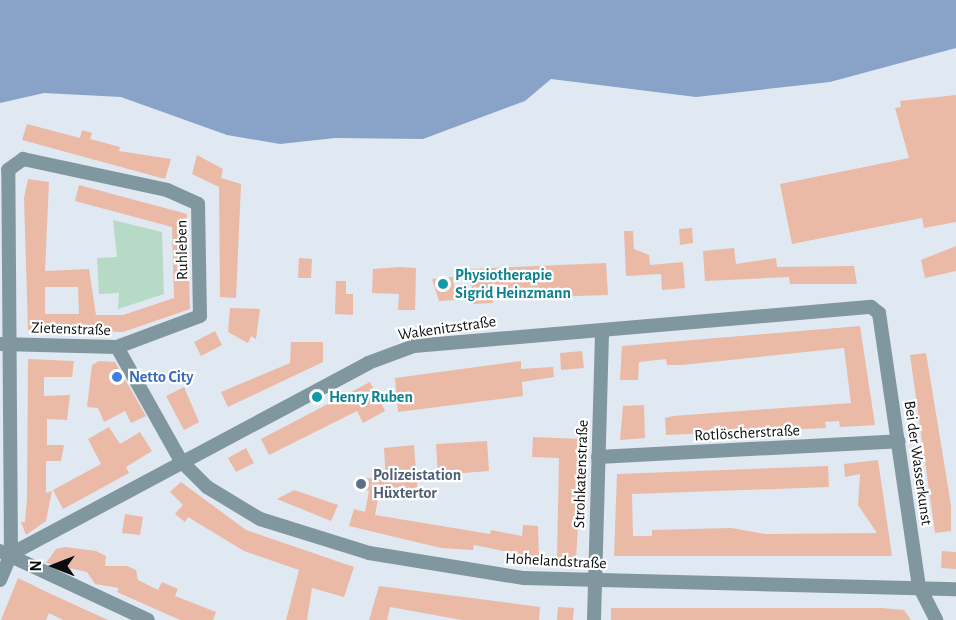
<!DOCTYPE html>
<meta charset="utf-8">
<style>
body{margin:0}
#map{position:relative;width:956px;height:620px;overflow:hidden;background:#e0e8f2;font-family:"Alegreya Sans",sans-serif}
div>[style]{position:absolute}
.green>*{inset:0;background:#b6dac6}
.water>*{inset:0;background:#89a2c8}
.building>*{inset:0;background:#eabaa6}
.minor>*{height:14px;margin:-7px;padding:0 7px;transform-origin:7px;border-radius:7px;background:#81979f}
.dots>*{width:16px;height:16px;translate:-50% -50%;box-sizing:border-box;border:3px solid #fff;border-radius:50%}
span{translate:-50% -50%;white-space:nowrap;text-align:center;line-height:1.15;-webkit-text-stroke:4.5px #fff;paint-order:stroke}
.street-label{font-size:16px;color:#0a0d10}
.culture-label{font-size:16px;color:#0d838f;font-weight:700}
.left{translate:0 -50%;text-align:left}
.shop-label{font-size:16px;color:#366cbe;font-weight:700}
.service-label{font-size:16px;color:#4e5e75;font-weight:700}
.north{position:absolute;left:24px;top:536px;width:60px;height:60px;-webkit-text-stroke:4px #fff;paint-order:stroke;rotate:270deg;font-size:16px;font-weight:700;line-height:24px;text-align:center;color:#0a0d10}
.north::after{content:'';display:block;margin:auto;width:21px;height:27px;background:#0a0d10;clip-path:polygon(50% 0,100% 100%,50% 72%,0 100%)}
</style>
<div id="map">
<div class="green">
<i style="clip-path:polygon(113px 220px,162px 232px,164px 294px,118px 309px,119px 293px,99px 294px,97px 258px,117px 257px)"></i>
</div>
<div class="water">
<i style="clip-path:polygon(0 0,956px 0,956px 48px,830px 82px,696px 97px,551px 79px,525px 101px,423px 139px,335px 138px,280px 144px,227px 135px,121px 97px,44px 93px,0 103px)"></i>
</div>
<div class="building">
<i style="clip-path:polygon(956px 95px,956px 222px,924px 228px,922px 218px,792px 244px,780px 184px,909px 158px,895px 108px,901px 107px,900px 101px)"></i>
<i style="clip-path:polygon(27px 124px,80px 138px,82px 130px,92px 133px,90px 139px,120px 147px,119px 151px,171px 159px,165px 179px,22px 140px)"></i>
<i style="clip-path:polygon(197px 155px,223px 169px,221px 178px,241px 184px,236px 298px,220px 297px,219px 187px,192px 174px)"></i>
<i style="clip-path:polygon(evenodd,28px 179px,49px 182px,45px 271px,89px 269px,96px 315px,123px 315px,174px 298px,172px 227px,75px 201px,79px 185px,187px 214px,190px 309px,123px 332px,28px 330px,24px 198px,28px 179px,45px 287px,78px 287px,79px 314px,45px 314px,45px 287px)"></i>
<i style="clip-path:polygon(692px 228px,693px 243px,680px 245px,679px 229px)"></i>
<i style="clip-path:polygon(624px 231px,633px 231px,634px 249px,649px 255px,650px 265px,683px 262px,685px 288px,662px 290px,661px 274px,626px 276px)"></i>
<i style="clip-path:polygon(956px 246px,956px 271px,925px 278px,921px 260px)"></i>
<i style="clip-path:polygon(734px 248px,736px 264px,776px 258px,777px 267px,854px 266px,857px 284px,790px 284px,789px 277px,705px 281px,703px 251px)"></i>
<i style="clip-path:polygon(299px 258px,312px 259px,311px 278px,298px 278px)"></i>
<i style="clip-path:polygon(606px 263px,608px 295px,546px 297px,546px 289px,492px 292px,493px 303px,473px 304px,470px 269px)"></i>
<i style="clip-path:polygon(400px 267px,416px 268px,415px 310px,398px 310px,399px 294px,372px 293px,373px 269px)"></i>
<i style="clip-path:polygon(453px 277px,456px 300px,439px 301px,432px 279px)"></i>
<i style="clip-path:polygon(336px 281px,346px 281px,346px 294px,353px 294px,353px 315px,335px 314px)"></i>
<i style="clip-path:polygon(230px 308px,260px 309px,256px 339px,251px 336px,248px 343px,228px 332px)"></i>
<i style="clip-path:polygon(860px 326px,875px 425px,840px 427px,839px 421px,825px 422px,826px 428px,666px 435px,665px 418px,673px 416px,851px 403px,844px 348px,682px 365px,667px 365px,666px 359px,639px 362px,638px 380px,620px 380px,622px 346px)"></i>
<i style="clip-path:polygon(215px 331px,222px 345px,201px 356px,194px 342px)"></i>
<i style="clip-path:polygon(291px 342px,323px 342px,323px 362px,228px 407px,221px 392px,290px 363px)"></i>
<i style="clip-path:polygon(582px 351px,584px 368px,561px 370px,560px 353px)"></i>
<i style="clip-path:polygon(926px 353px,951px 505px,951px 531px,935px 533px,910px 355px)"></i>
<i style="clip-path:polygon(28px 359px,74px 361px,72px 377px,44px 377px,44px 396px,70px 395px,67px 420px,47px 419px,47px 445px,64px 445px,61px 461px,46px 461px,46px 493px,52px 491px,46px 521px,26px 535px,21px 522px,25px 522px,27px 499px)"></i>
<i style="clip-path:polygon(99px 361px,115px 362px,146px 416px,131px 423px,125px 411px,104px 422px,98px 408px,87px 407px,92px 365px)"></i>
<i style="clip-path:polygon(521px 361px,521px 369px,553px 367px,554px 377px,522px 382px,523px 396px,398px 412px,395px 378px)"></i>
<i style="clip-path:polygon(370px 382px,385px 411px,363px 423px,357px 411px,269px 455px,261px 439px)"></i>
<i style="clip-path:polygon(184px 387px,199px 422px,184px 430px,166px 396px)"></i>
<i style="clip-path:polygon(644px 405px,645px 438px,620px 440px,623px 406px)"></i>
<i style="clip-path:polygon(109px 427px,120px 444px,140px 432px,152px 451px,126px 467px,129px 473px,63px 509px,53px 490px,101px 464px,88px 439px)"></i>
<i style="clip-path:polygon(533px 437px,583px 439px,576px 560px,557px 559px,559px 458px,532px 457px)"></i>
<i style="clip-path:polygon(487px 441px,489px 471px,438px 475px,436px 444px)"></i>
<i style="clip-path:polygon(414px 445px,418px 496px,378px 499px,375px 515px,490px 534px,491px 530px,522px 536px,523px 525px,538px 526px,539px 558px,474px 545px,473px 550px,441px 548px,349px 526px,354px 509px,365px 512px,369px 491px,359px 489px,362px 477px,386px 481px,384px 448px)"></i>
<i style="clip-path:polygon(246px 448px,254px 463px,236px 472px,228px 458px)"></i>
<i style="clip-path:polygon(878px 460px,892px 556px,614px 556px,617px 474px,828px 466px,829px 487px,632px 494px,633px 536px,652px 536px,652px 530px,731px 528px,765px 534px,877px 533px,858px 505px,860px 474px,845px 477px,844px 464px)"></i>
<i style="clip-path:polygon(181px 482px,246px 530px,354px 567px,344px 597px,312px 588px,307px 620px,286px 620px,299px 570px,244px 551px,188px 517px,185px 522px,175px 514px,183px 505px,170px 492px)"></i>
<i style="clip-path:polygon(294px 490px,338px 505px,331px 521px,277px 499px)"></i>
<i style="clip-path:polygon(125px 514px,143px 517px,140px 535px,122px 533px)"></i>
<i style="clip-path:polygon(65px 547px,96px 551px,106px 556px,105px 566px,127px 566px,136px 570px,138px 580px,158px 590px,162px 582px,178px 589px,175px 596px,216px 612px,213px 620px,180px 620px,117px 592px,119px 588px,95px 584px,87px 572px,46px 563px,56px 549px)"></i>
<i style="clip-path:polygon(942px 551px,956px 552px,956px 569px,941px 568px)"></i>
<i style="clip-path:polygon(18px 578px,51px 594px,108px 620px,63px 620px,49px 613px,46px 620px,1px 620px)"></i>
<i style="clip-path:polygon(379px 586px,540px 607px,539px 620px,462px 620px,390px 607px,387px 620px,369px 620px)"></i>
<i style="clip-path:polygon(558px 607px,574px 608px,573px 620px,557px 620px)"></i>
<i style="clip-path:polygon(611px 608px,881px 608px,904px 610px,911px 620px,611px 620px)"></i>
</div>
<div class="minor">
<i style="left:0;top:344px;width:117px;rotate:1.5deg"></i>
<i style="left:117px;top:347px;width:131px;rotate:60.7deg"></i>
<i style="left:181px;top:461px;width:37px;rotate:45deg"></i>
<i style="left:207px;top:487px;width:62px;rotate:31.1deg"></i>
<i style="left:260px;top:519px;width:114px;rotate:17.3deg"></i>
<i style="left:369px;top:553px;width:157px;rotate:9.2deg"></i>
<i style="left:524px;top:578px;width:432px;rotate:1.5deg"></i>
<i style="left:598px;top:457px;width:301px;rotate:-3deg"></i>
<i style="left:0;top:551px;width:163px;rotate:25deg"></i>
<i style="left:11px;top:554px;width:405px;rotate:-28.1deg"></i>
<i style="left:368px;top:363px;width:49px;rotate:-20.3deg"></i>
<i style="left:414px;top:346px;width:459px;rotate:-4.9deg"></i>
<i style="left:871px;top:307px;width:10px;rotate:37deg"></i>
<i style="left:879px;top:313px;width:276px;rotate:81.7deg"></i>
<i style="left:919px;top:586px;width:38px;rotate:63deg"></i>
<i style="left:0;top:580px;width:28px;rotate:-67deg"></i>
<i style="left:11px;top:554px;width:384px;rotate:-90.4deg"></i>
<i style="left:8px;top:170px;width:19px;rotate:-36deg"></i>
<i style="left:23px;top:159px;width:147px;rotate:12.1deg"></i>
<i style="left:167px;top:190px;width:34px;rotate:24deg"></i>
<i style="left:198px;top:204px;width:112px;rotate:89deg"></i>
<i style="left:200px;top:316px;width:89px;rotate:159.5deg"></i>
<i style="left:594px;top:620px;width:290px;rotate:-88.4deg"></i>
</div>
<div class="dots">
<i style="left:443px;top:284px;background:#0f9aa8"></i>
<i style="left:117px;top:377px;background:#3f7fe0"></i>
<i style="left:317px;top:397px;background:#0f9aa8"></i>
<i style="left:361px;top:484px;background:#5c6f8a"></i>
</div>
<div class="street-label">
<span style="left:182px;top:250px;rotate:-91deg">Ruhleben</span>
<span style="left:447px;top:328px;rotate:-8deg">Wakenitzstraße</span>
<span style="left:71px;top:329px;rotate:2deg">Zietenstraße</span>
<span style="left:747px;top:433px;rotate:-3deg">Rotlöscherstraße</span>
<span style="left:918px;top:463px;rotate:82deg">Bei der Wasserkunst</span>
<span style="left:581px;top:474px;rotate:-88deg">Strohkatenstraße</span>
<span style="left:556px;top:561px;rotate:3deg">Hohelandstraße</span>
</div>
<div class="culture-label">
<span class="left" style="left:455px;top:284px">Physiotherapie<br>Sigrid Heinzmann</span>
<span class="left" style="left:329px;top:397px">Henry Ruben</span>
</div>
<div class="shop-label">
<span class="left" style="left:129px;top:377px">Netto City</span>
</div>
<div class="service-label">
<span class="left" style="left:373px;top:484px">Polizeistation<br>Hüxtertor</span>
</div>
<div class="north">N</div>
</div>
